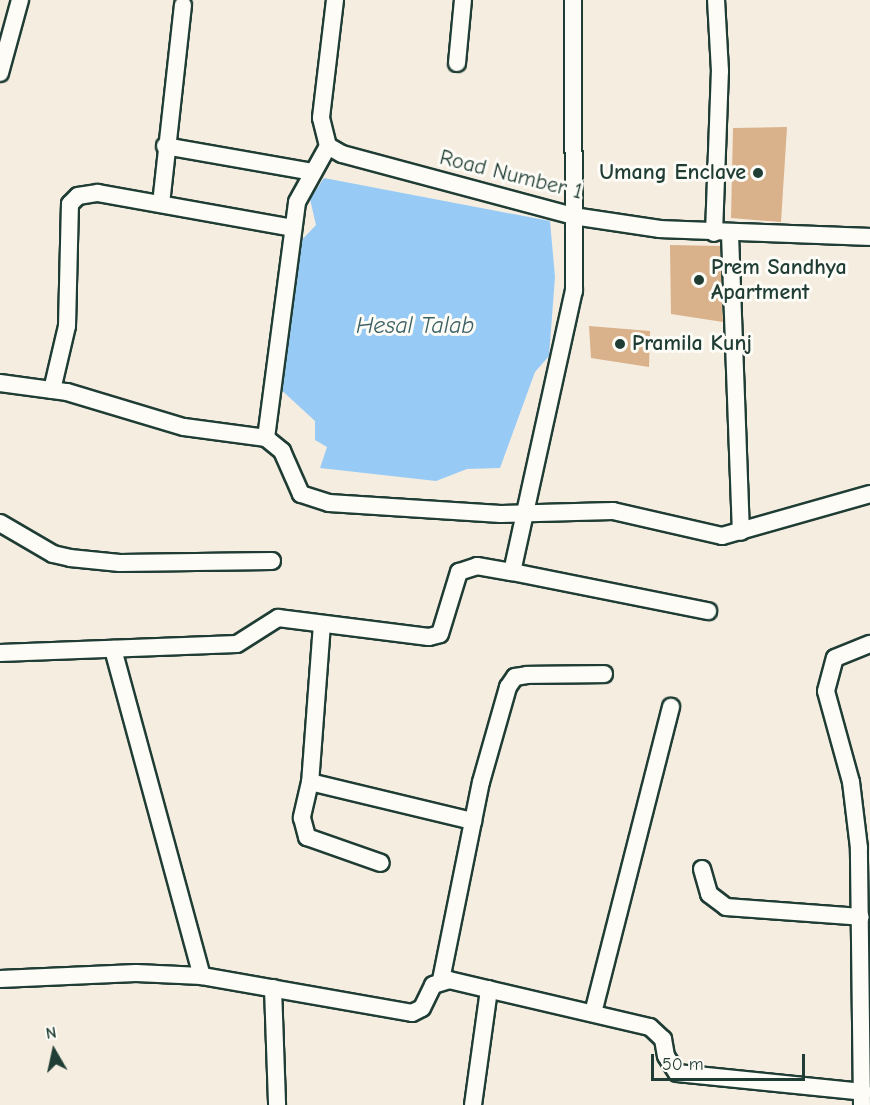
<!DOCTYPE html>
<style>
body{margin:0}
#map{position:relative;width:870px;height:1105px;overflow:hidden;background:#f6ede1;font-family:"Comic Neue",sans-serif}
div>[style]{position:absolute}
.water>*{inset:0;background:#97cbf5}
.building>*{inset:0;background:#d9b18a}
.roads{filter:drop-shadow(2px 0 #1f3d34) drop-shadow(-2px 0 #1f3d34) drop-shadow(0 2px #1f3d34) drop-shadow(0 -2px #1f3d34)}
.minor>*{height:16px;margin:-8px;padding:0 8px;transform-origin:8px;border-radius:8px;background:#fdfcf7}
.dots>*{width:16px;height:16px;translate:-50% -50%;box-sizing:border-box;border:3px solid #fdfcf7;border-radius:50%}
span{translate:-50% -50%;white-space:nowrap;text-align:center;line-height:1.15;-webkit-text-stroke:6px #fdfcf7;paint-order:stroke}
.poi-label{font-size:22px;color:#1f3d34;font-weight:700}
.right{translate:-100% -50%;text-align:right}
.left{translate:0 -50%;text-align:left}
.street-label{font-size:22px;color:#1f3d34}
.water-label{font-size:24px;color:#3d6064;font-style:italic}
.north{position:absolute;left:24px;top:1021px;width:60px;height:60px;-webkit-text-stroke:4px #fdfcf7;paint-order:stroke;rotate:351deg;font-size:16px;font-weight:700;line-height:24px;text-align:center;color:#1f3d34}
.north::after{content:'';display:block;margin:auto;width:21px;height:27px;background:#1f3d34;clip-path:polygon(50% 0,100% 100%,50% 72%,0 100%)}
.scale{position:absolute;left:651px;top:1054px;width:154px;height:27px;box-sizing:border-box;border:3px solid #1f3d34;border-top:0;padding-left:8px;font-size:18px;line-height:21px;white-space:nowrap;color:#1f3d34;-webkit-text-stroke:4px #fdfcf7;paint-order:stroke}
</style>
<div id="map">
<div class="water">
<i style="clip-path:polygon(324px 178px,550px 221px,555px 277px,549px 356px,535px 372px,500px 468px,467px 469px,436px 481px,320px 468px,327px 447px,315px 440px,315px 421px,277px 386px,297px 245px,316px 225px,310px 199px)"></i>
</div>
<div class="building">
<i style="clip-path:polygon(787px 127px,781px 222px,731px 218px,733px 128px)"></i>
<i style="clip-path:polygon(670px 245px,720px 246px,723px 322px,671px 314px)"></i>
<i style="clip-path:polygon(589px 326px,650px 331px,649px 367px,591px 358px)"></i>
</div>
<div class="roads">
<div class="minor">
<i style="left:335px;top:0;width:119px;rotate:96.8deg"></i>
<i style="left:321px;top:118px;width:29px;rotate:76deg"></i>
<i style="left:328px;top:146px;width:16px;rotate:30deg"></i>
<i style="left:342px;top:154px;width:239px;rotate:15deg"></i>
<i style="left:573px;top:216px;width:88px;rotate:8.5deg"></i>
<i style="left:660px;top:229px;width:210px;rotate:2.2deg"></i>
<i style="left:457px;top:63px;width:63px;rotate:-84.6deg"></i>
<i style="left:0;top:73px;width:76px;rotate:-74.7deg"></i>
<i style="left:165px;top:146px;width:150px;rotate:10deg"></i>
<i style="left:161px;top:204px;width:200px;rotate:-83.7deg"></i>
<i style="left:714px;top:233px;width:162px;rotate:-87.9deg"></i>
<i style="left:720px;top:71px;width:71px;rotate:-93.2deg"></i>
<i style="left:730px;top:234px;width:298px;rotate:87.9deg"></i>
<i style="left:0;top:383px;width:68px;rotate:7.7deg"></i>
<i style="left:67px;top:392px;width:122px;rotate:16.7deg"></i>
<i style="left:184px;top:427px;width:83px;rotate:7.6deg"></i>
<i style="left:266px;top:438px;width:21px;rotate:39deg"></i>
<i style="left:282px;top:451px;width:47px;rotate:66.2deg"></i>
<i style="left:301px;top:494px;width:29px;rotate:18deg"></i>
<i style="left:329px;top:503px;width:172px;rotate:3.7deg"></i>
<i style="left:501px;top:514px;width:112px;rotate:-1.5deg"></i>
<i style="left:613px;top:511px;width:112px;rotate:12.9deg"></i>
<i style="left:722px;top:536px;width:154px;rotate:-15.8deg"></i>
<i style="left:52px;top:390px;width:66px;rotate:-76.8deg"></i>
<i style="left:67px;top:326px;width:122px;rotate:-88.6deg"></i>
<i style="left:70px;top:204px;width:11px;rotate:-45deg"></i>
<i style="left:78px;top:196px;width:20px;rotate:-9deg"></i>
<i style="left:98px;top:193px;width:198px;rotate:10.2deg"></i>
<i style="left:266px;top:438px;width:238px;rotate:-82.5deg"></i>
<i style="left:297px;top:202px;width:64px;rotate:-61deg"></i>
<i style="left:0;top:523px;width:61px;rotate:30.3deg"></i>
<i style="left:53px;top:554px;width:17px;rotate:13deg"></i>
<i style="left:70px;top:558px;width:50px;rotate:5.7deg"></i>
<i style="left:120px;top:563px;width:152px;rotate:-0.8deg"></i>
<i style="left:512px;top:572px;width:200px;rotate:11.3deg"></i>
<i style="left:322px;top:624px;width:158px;rotate:94.3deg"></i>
<i style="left:310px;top:782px;width:168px;rotate:13.5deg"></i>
<i style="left:113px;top:649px;width:339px;rotate:74.8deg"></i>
<i style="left:0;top:653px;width:237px;rotate:-2.2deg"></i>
<i style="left:237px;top:644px;width:49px;rotate:-32.4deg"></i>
<i style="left:278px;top:618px;width:152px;rotate:7.2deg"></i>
<i style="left:429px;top:637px;width:11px;rotate:-15deg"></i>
<i style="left:440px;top:634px;width:65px;rotate:-73deg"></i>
<i style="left:459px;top:572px;width:19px;rotate:-18deg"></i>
<i style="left:477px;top:566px;width:36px;rotate:10deg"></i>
<i style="left:512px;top:572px;width:288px;rotate:-77.6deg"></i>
<i style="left:574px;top:291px;width:291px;rotate:-90.2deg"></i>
<i style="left:310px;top:782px;width:37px;rotate:103deg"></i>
<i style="left:302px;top:818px;width:20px;rotate:75deg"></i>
<i style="left:307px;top:837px;width:78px;rotate:19.4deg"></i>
<i style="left:702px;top:869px;width:26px;rotate:74deg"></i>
<i style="left:709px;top:894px;width:21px;rotate:37deg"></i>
<i style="left:726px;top:907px;width:135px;rotate:4.2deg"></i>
<i style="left:0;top:979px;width:136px;rotate:-2.5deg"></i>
<i style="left:136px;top:973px;width:66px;rotate:2.6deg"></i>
<i style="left:202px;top:976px;width:213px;rotate:10deg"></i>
<i style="left:412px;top:1013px;width:11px;rotate:-27deg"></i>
<i style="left:422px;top:1008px;width:25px;rotate:-64deg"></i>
<i style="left:433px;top:985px;width:17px;rotate:-17deg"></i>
<i style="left:449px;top:980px;width:206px;rotate:13.2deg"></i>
<i style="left:650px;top:1027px;width:18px;rotate:43deg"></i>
<i style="left:663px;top:1039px;width:17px;rotate:80deg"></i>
<i style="left:666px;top:1056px;width:20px;rotate:57deg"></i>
<i style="left:677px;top:1073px;width:187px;rotate:5.8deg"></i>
<i style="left:441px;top:980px;width:202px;rotate:-78.6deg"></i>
<i style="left:481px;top:782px;width:99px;rotate:-74.1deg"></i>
<i style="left:508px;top:687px;width:12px;rotate:-55deg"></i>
<i style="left:515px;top:677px;width:12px;rotate:-9deg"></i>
<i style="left:527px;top:675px;width:77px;rotate:-0.7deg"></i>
<i style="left:273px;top:988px;width:117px;rotate:88deg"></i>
<i style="left:593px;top:1013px;width:316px;rotate:-75.7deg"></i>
<i style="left:473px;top:1105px;width:117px;rotate:-82.1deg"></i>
<i style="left:862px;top:1105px;width:257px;rotate:-90.7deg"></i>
<i style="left:859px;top:848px;width:66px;rotate:-96.9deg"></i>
<i style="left:851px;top:782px;width:94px;rotate:-105.4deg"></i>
<i style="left:826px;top:691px;width:34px;rotate:-75deg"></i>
<i style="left:835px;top:658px;width:38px;rotate:-22deg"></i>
</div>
</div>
<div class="dots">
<i style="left:758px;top:173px;background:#1f3d34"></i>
<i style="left:699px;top:280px;background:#1f3d34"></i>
<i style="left:620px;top:344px;background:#1f3d34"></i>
</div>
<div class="poi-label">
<span class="right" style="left:746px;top:173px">Umang Enclave</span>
<span class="left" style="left:711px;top:280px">Prem Sandhya<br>Apartment</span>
<span class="left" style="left:632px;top:344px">Pramila Kunj</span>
</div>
<div class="street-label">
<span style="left:511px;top:175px;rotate:14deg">Road Number 1</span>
</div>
<div class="water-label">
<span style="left:415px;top:326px">Hesal Talab</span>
</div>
<div class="north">N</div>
<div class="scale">50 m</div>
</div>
